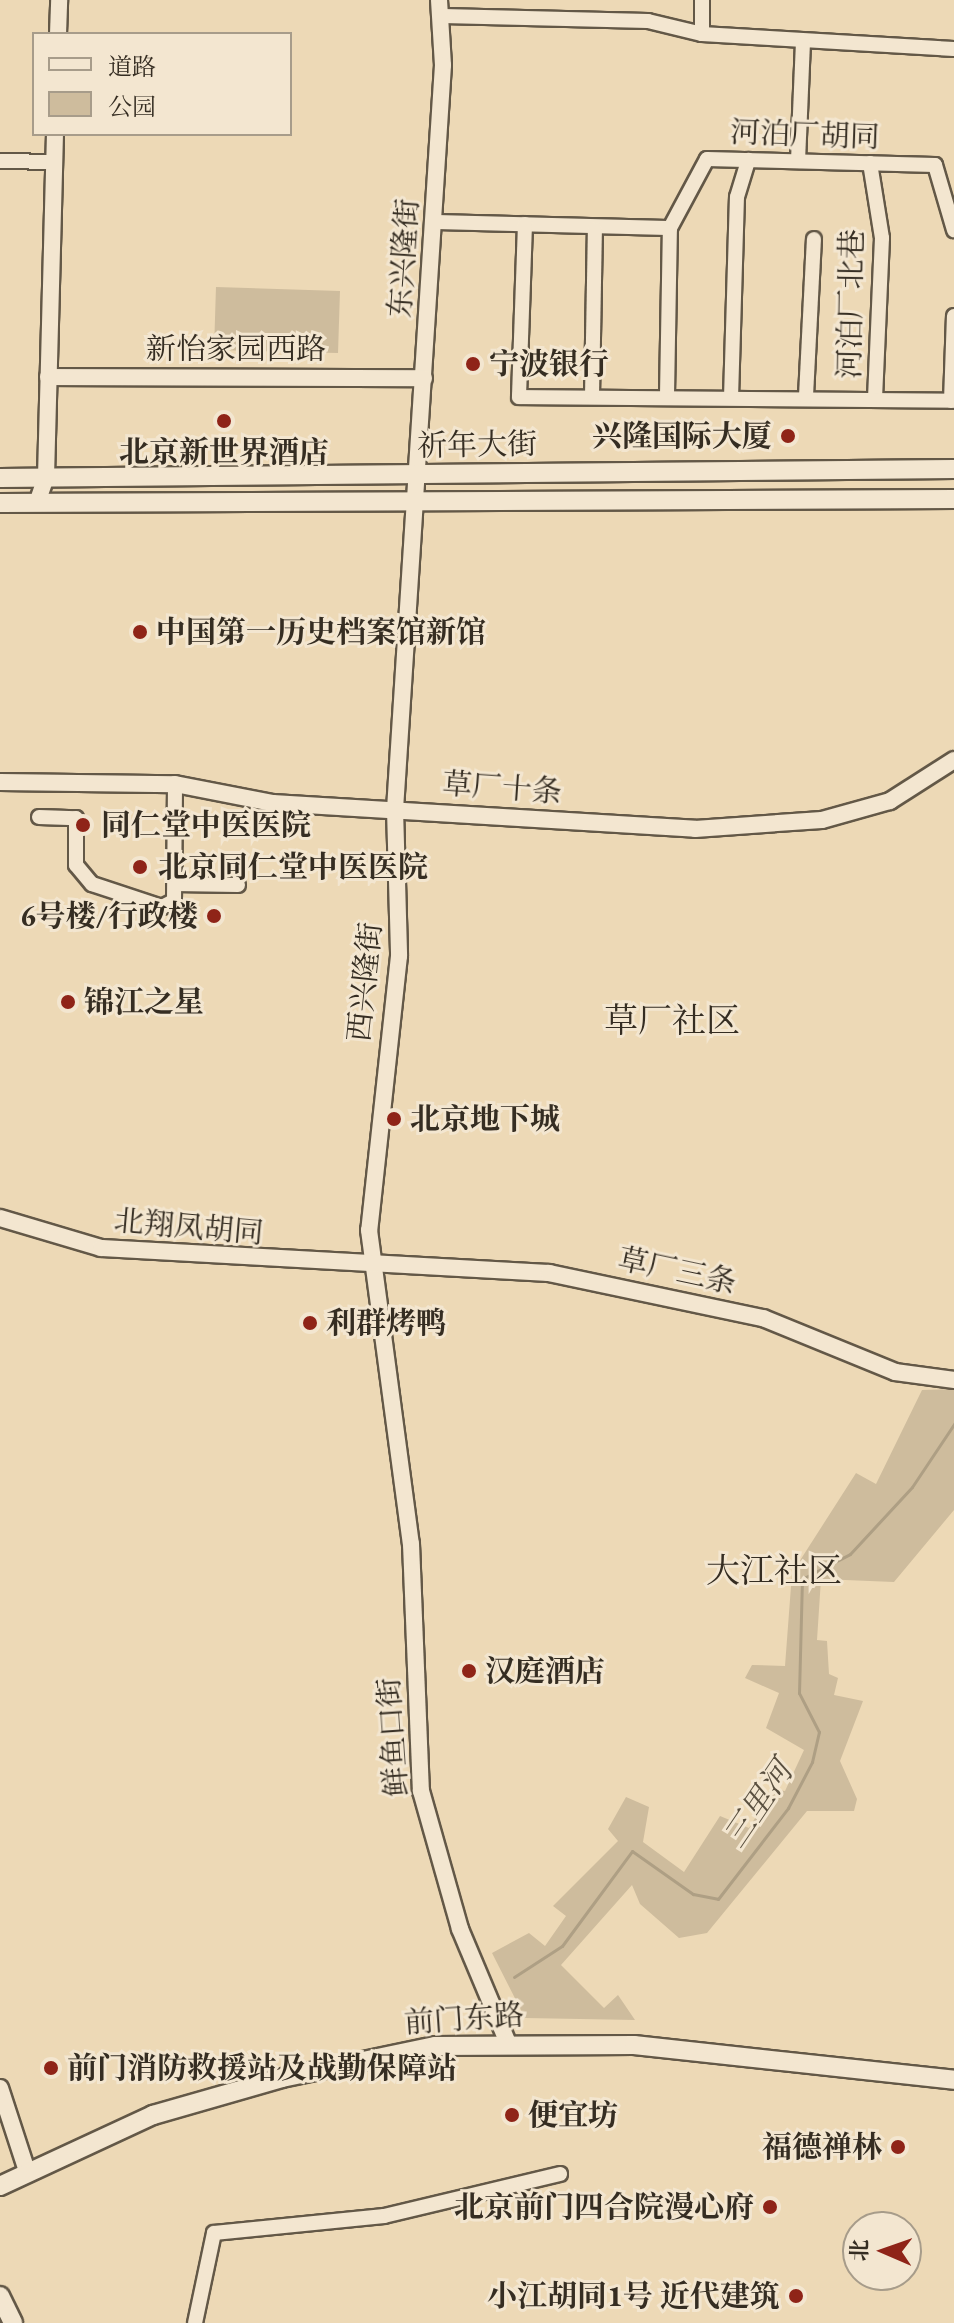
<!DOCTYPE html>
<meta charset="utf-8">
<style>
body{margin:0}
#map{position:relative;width:954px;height:2323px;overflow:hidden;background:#edd9b6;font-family:"EB Garamond","Noto Serif SC",serif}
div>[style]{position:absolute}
.green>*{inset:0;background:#cebc9d}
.stream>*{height:3px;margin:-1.5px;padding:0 1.5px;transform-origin:1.5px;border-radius:1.5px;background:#ae9f84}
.roads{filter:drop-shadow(2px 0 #635847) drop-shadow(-2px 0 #635847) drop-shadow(0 2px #635847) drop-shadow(0 -2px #635847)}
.minor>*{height:14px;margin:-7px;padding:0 7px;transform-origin:7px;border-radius:7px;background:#f3e6d0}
.tertiary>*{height:16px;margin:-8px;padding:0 8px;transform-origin:8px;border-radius:8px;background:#f3e6d0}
.secondary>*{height:18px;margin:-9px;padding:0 9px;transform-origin:9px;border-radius:9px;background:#f3e6d0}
.dots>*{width:22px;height:22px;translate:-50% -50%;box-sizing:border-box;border:4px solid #f3e6d0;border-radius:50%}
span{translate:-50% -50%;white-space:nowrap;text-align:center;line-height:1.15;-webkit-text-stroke:6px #f3e6d0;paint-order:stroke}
.street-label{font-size:30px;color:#352d22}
.poi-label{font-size:30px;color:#352d22;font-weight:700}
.left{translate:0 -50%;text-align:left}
.right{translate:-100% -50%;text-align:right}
.water-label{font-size:32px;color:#594f3f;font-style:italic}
.quarter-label{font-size:34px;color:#352d22}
.legend{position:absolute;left:32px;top:32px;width:260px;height:104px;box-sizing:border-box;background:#f3e6d0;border:2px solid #a79c8a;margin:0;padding:10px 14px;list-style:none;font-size:24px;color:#352d22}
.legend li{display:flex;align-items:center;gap:16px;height:40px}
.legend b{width:40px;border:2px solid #a79c8a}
.north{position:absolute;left:842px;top:2211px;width:80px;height:80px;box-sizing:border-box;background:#f3e6d0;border:2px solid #a79c8a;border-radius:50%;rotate:272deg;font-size:22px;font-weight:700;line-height:32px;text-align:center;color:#352d22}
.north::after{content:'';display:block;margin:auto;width:28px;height:36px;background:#8f2418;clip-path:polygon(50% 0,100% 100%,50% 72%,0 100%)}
</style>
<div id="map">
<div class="green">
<i style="clip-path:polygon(216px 287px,340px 291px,338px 353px,214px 350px)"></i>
<i style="clip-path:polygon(954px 1389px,954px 1510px,894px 1582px,821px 1579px,817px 1640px,827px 1641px,829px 1674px,838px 1678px,834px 1695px,863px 1701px,840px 1761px,857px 1799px,854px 1811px,807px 1811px,707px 1933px,679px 1938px,640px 1904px,632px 1885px,561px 1965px,604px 2008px,618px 1995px,635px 2020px,525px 2018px,492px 1953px,529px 1933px,545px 1946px,566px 1916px,553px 1906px,618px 1841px,608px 1829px,626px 1797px,649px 1807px,643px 1842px,684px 1872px,720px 1816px,749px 1828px,773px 1789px,785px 1791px,804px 1750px,766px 1728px,779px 1693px,745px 1678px,752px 1665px,785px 1666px,792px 1573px,856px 1473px,876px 1484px,922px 1390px)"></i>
</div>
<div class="stream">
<i style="left:514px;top:1977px;width:57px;rotate:-32.9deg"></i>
<i style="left:562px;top:1946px;width:118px;rotate:-53.6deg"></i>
<i style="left:632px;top:1851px;width:75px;rotate:35.2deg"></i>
<i style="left:693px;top:1894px;width:25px;rotate:11deg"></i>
<i style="left:718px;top:1899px;width:115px;rotate:-52.4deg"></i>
<i style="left:788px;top:1808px;width:52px;rotate:-62.4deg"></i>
<i style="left:812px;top:1762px;width:31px;rotate:-77deg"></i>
<i style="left:819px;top:1732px;width:44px;rotate:-117.1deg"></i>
<i style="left:799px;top:1693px;width:114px;rotate:-88.5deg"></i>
<i style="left:802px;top:1579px;width:54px;rotate:-27.5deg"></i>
<i style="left:850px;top:1554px;width:91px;rotate:-47.2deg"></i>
<i style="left:912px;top:1487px;width:76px;rotate:-56.3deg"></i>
</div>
<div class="roads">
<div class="minor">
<i style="left:443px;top:16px;width:205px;rotate:1.4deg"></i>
<i style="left:648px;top:21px;width:56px;rotate:13.5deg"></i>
<i style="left:702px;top:34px;width:252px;rotate:3.4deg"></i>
<i style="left:702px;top:34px;width:34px;rotate:-90deg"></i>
<i style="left:0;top:161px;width:55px;rotate:1deg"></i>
<i style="left:798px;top:161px;width:120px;rotate:-87.6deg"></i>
<i style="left:870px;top:163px;width:76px;rotate:80.9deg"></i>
<i style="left:882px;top:238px;width:160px;rotate:92.5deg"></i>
<i style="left:434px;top:222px;width:236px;rotate:1.5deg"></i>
<i style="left:525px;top:224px;width:173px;rotate:92deg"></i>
<i style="left:519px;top:397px;width:435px;rotate:0.5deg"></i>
<i style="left:667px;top:395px;width:167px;rotate:-89deg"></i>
<i style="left:670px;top:228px;width:78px;rotate:-61.8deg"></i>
<i style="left:707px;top:159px;width:228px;rotate:1.5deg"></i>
<i style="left:935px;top:165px;width:68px;rotate:73.7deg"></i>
<i style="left:592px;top:396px;width:167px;rotate:-89deg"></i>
<i style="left:806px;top:396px;width:157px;rotate:-87.1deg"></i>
<i style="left:731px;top:398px;width:201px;rotate:-88.3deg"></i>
<i style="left:737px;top:197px;width:39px;rotate:-73deg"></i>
<i style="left:951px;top:401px;width:85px;rotate:-88deg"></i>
<i style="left:39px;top:817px;width:37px;rotate:2deg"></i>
<i style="left:76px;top:818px;width:47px;rotate:90deg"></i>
<i style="left:76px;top:865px;width:25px;rotate:50deg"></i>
<i style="left:92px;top:884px;width:74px;rotate:18.2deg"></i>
<i style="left:162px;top:907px;width:13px;rotate:-27deg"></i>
<i style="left:174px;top:901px;width:117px;rotate:-89.5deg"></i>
<i style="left:175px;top:884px;width:63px;rotate:0.9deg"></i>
<i style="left:195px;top:2323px;width:92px;rotate:-78.1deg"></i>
<i style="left:214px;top:2233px;width:171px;rotate:-5.7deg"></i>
<i style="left:384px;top:2216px;width:181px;rotate:-13.4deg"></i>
</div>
<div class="tertiary">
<i style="left:439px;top:0;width:65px;rotate:86.5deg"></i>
<i style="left:443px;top:65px;width:746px;rotate:93.69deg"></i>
<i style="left:395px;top:809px;width:147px;rotate:88.4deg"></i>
<i style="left:399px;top:956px;width:276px;rotate:96.2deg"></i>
<i style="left:369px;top:1230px;width:317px;rotate:82.4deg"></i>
<i style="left:411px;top:1544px;width:247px;rotate:87.7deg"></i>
<i style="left:421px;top:1791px;width:143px;rotate:74.2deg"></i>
<i style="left:460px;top:1929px;width:121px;rotate:67.2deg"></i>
<i style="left:58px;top:34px;width:34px;rotate:-88deg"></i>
<i style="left:48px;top:377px;width:376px;rotate:0.2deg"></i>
<i style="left:37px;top:503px;width:28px;rotate:-71deg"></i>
<i style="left:46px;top:477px;width:343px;rotate:-88.5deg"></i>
<i style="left:0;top:782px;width:175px;rotate:0.7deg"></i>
<i style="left:175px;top:784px;width:100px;rotate:11deg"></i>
<i style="left:273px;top:803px;width:423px;rotate:3.5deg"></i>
<i style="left:695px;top:829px;width:127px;rotate:-4.1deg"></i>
<i style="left:822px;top:820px;width:71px;rotate:-15.6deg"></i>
<i style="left:890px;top:801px;width:76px;rotate:-32.6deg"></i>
<i style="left:0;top:1218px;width:105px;rotate:16.5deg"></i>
<i style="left:101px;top:1248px;width:449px;rotate:3.2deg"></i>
<i style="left:549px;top:1273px;width:219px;rotate:11.9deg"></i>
<i style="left:763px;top:1318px;width:143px;rotate:22.2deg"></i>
<i style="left:895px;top:1372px;width:60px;rotate:7.7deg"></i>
<i style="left:0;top:2088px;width:90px;rotate:72deg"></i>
</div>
<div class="secondary">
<i style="left:0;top:478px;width:954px;rotate:-0.54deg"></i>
<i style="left:0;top:503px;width:954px;rotate:-0.24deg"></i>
<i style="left:0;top:2186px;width:169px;rotate:-24.9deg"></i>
<i style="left:153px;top:2115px;width:134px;rotate:-16deg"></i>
<i style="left:282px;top:2078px;width:156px;rotate:-11.8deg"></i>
<i style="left:435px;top:2046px;width:199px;rotate:-0.3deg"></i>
<i style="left:634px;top:2045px;width:322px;rotate:6.2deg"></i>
<i style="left:0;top:2296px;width:30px;rotate:64deg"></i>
</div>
</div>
<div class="dots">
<i style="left:473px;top:364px;background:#8f2418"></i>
<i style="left:224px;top:421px;background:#8f2418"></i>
<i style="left:788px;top:436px;background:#8f2418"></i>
<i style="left:140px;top:632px;background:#8f2418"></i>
<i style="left:83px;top:825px;background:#8f2418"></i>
<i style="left:140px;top:867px;background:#8f2418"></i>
<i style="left:214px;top:916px;background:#8f2418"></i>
<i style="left:68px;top:1002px;background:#8f2418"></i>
<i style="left:394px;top:1119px;background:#8f2418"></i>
<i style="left:310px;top:1323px;background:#8f2418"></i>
<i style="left:469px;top:1671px;background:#8f2418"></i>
<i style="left:51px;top:2068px;background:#8f2418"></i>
<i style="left:512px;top:2115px;background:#8f2418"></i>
<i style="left:898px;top:2147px;background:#8f2418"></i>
<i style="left:770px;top:2207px;background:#8f2418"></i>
<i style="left:796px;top:2296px;background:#8f2418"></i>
</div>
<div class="street-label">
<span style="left:805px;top:135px;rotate:2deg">河泊厂胡同</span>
<span style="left:404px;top:258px;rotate:-86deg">东兴隆街</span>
<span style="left:851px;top:304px;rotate:-89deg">河泊厂北巷</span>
<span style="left:236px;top:349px">新怡家园西路</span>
<span style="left:477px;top:445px;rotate:-1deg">祈年大街</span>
<span style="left:502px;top:788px;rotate:4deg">草厂十条</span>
<span style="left:365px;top:982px;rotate:-84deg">西兴隆街</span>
<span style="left:189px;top:1227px;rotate:5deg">北翔凤胡同</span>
<span style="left:677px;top:1271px;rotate:12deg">草厂三条</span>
<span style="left:393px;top:1737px;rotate:-94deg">鲜鱼口街</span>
<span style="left:464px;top:2019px;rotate:-4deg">前门东路</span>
</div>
<div class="poi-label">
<span class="left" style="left:489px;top:364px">宁波银行</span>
<span class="right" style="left:772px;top:436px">兴隆国际大厦</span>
<span style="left:224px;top:452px">北京新世界酒店</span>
<span class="left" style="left:156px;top:632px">中国第一历史档案馆新馆</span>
<span class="left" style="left:101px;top:825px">同仁堂中医医院</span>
<span class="left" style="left:158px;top:867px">北京同仁堂中医医院</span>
<span class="right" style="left:198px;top:916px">6号楼/行政楼</span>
<span class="left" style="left:84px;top:1002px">锦江之星</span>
<span class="left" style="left:410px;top:1119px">北京地下城</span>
<span class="left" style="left:326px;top:1323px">利群烤鸭</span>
<span class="left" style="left:485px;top:1671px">汉庭酒店</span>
<span class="left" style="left:67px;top:2068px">前门消防救援站及战勤保障站</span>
<span class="left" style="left:528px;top:2115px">便宜坊</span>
<span class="right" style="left:882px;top:2147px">福德禅林</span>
<span class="right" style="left:754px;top:2207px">北京前门四合院漫心府</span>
<span class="right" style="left:780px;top:2296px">小江胡同1号 近代建筑</span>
</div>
<div class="water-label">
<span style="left:758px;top:1804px;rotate:-56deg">三里河</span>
</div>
<div class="quarter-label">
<span style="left:672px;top:1021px">草厂社区</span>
<span style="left:774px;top:1571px">大江社区</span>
</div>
<ul class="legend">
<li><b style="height:10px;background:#f3e6d0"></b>道路</li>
<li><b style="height:22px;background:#cebc9d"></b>公园</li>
</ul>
<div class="north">北</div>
</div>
